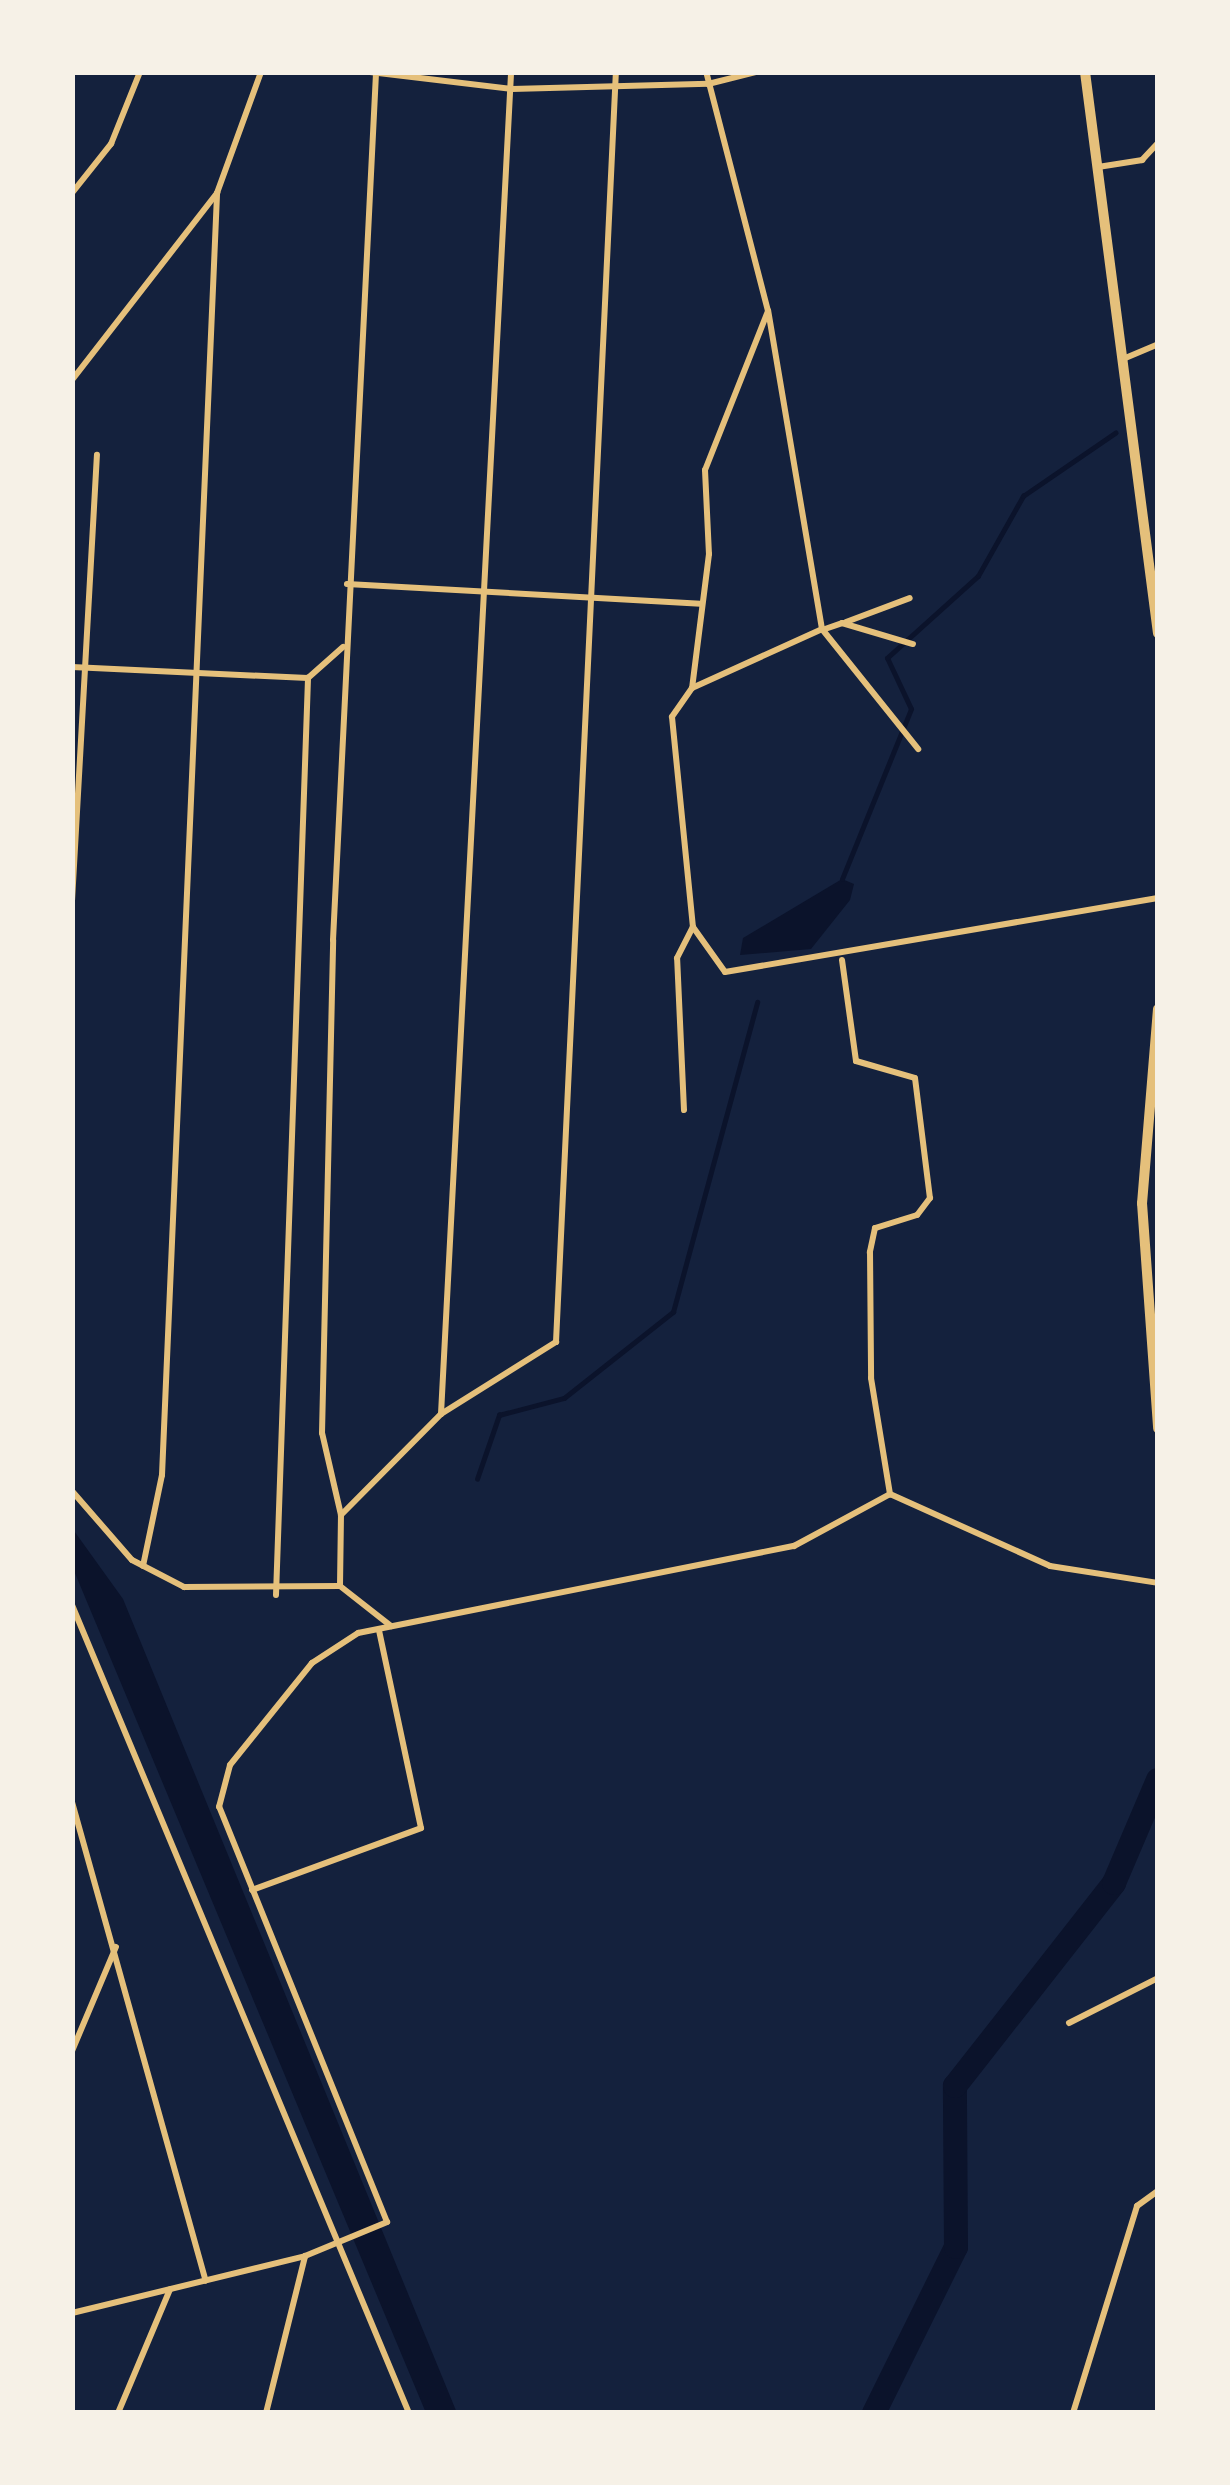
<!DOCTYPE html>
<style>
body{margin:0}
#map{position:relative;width:1230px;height:2485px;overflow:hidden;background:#14213d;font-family:"Sofia Sans Condensed",sans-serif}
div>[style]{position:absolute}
.water>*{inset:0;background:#0b132b}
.stream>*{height:4.5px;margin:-2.25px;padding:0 2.25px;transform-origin:2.25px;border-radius:2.25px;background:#0b132b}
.river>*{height:24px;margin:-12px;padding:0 12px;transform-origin:12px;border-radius:12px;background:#0b132b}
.minor>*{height:6px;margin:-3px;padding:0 3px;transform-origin:3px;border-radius:3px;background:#e5c07b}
.primary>*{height:10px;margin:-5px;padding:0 5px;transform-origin:5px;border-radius:5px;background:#e5c07b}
span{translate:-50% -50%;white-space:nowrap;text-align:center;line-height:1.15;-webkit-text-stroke:12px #f6f1e7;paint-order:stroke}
.frame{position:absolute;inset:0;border:75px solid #f6f1e7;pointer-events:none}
</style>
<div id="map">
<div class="water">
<i style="clip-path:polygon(842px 879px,854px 884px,850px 900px,811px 949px,740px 955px,743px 938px)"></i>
<i style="clip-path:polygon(72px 1528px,123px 1599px,457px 2413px,426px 2413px,72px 1566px)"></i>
</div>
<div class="stream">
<i style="left:842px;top:879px;width:183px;rotate:-67.9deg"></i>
<i style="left:911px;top:709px;width:56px;rotate:-115.2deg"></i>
<i style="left:887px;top:658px;width:122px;rotate:-42deg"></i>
<i style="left:978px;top:576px;width:92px;rotate:-60.6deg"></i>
<i style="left:1023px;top:496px;width:112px;rotate:-34.4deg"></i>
<i style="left:477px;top:1479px;width:68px;rotate:-71deg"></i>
<i style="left:499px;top:1415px;width:67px;rotate:-14.7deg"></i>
<i style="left:564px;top:1398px;width:139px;rotate:-38.3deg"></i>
<i style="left:673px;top:1312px;width:321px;rotate:-74.8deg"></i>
</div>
<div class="river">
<i style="left:874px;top:2413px;width:185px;rotate:-63.7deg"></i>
<i style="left:956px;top:2247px;width:161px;rotate:-90.4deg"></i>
<i style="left:955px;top:2086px;width:258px;rotate:-51.9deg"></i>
<i style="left:1114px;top:1883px;width:112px;rotate:-66.9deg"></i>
</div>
<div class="minor">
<i style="left:370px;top:72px;width:143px;rotate:6.8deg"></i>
<i style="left:512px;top:89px;width:196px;rotate:-1.5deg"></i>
<i style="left:708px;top:84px;width:49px;rotate:-14deg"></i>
<i style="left:1098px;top:167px;width:45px;rotate:-9deg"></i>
<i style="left:1142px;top:160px;width:23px;rotate:-47deg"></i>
<i style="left:72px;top:193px;width:63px;rotate:-51.5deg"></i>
<i style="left:111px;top:144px;width:78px;rotate:-68.1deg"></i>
<i style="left:768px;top:311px;width:171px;rotate:111.6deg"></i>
<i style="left:705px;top:470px;width:84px;rotate:87.3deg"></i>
<i style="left:709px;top:554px;width:135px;rotate:97.2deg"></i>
<i style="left:692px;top:688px;width:35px;rotate:125deg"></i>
<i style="left:672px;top:717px;width:211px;rotate:84.3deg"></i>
<i style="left:693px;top:927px;width:55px;rotate:54.6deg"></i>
<i style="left:725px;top:972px;width:439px;rotate:-9.7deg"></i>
<i style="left:1123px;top:359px;width:38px;rotate:-23deg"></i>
<i style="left:72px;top:380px;width:237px;rotate:-52.2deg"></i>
<i style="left:217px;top:193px;width:129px;rotate:-70deg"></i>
<i style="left:347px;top:584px;width:354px;rotate:3.2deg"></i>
<i style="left:846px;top:622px;width:68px;rotate:-20.6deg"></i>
<i style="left:822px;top:629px;width:154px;rotate:51.3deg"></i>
<i style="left:825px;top:629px;width:18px;rotate:-19deg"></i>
<i style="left:842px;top:623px;width:74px;rotate:16.5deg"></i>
<i style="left:72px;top:667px;width:236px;rotate:2.7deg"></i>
<i style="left:308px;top:678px;width:47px;rotate:-41.5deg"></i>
<i style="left:692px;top:688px;width:143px;rotate:-24.4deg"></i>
<i style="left:822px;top:629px;width:323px;rotate:-99.6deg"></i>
<i style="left:768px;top:311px;width:247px;rotate:-104.5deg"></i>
<i style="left:72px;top:901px;width:447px;rotate:-86.8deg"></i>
<i style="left:842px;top:960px;width:102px;rotate:82.1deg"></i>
<i style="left:856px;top:1061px;width:61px;rotate:16.1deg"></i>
<i style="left:915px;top:1078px;width:121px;rotate:82.9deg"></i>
<i style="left:930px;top:1198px;width:21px;rotate:127deg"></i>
<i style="left:917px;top:1215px;width:44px;rotate:162.8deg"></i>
<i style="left:875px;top:1228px;width:25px;rotate:102deg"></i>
<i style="left:870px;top:1252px;width:126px;rotate:89.5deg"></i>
<i style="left:871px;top:1378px;width:118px;rotate:80.7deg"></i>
<i style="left:684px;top:1110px;width:152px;rotate:-92.6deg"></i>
<i style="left:677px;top:958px;width:35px;rotate:-63deg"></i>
<i style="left:441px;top:1414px;width:1344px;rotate:-87.01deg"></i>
<i style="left:72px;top:1491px;width:91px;rotate:49deg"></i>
<i style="left:132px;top:1560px;width:59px;rotate:27.4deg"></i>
<i style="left:184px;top:1587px;width:156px;rotate:-0.4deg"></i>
<i style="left:340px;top:1586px;width:65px;rotate:38.1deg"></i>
<i style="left:341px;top:1515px;width:84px;rotate:-103deg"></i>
<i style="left:322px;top:1433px;width:493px;rotate:-88.7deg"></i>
<i style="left:333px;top:940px;width:869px;rotate:-87.16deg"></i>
<i style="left:143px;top:1566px;width:93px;rotate:-78.2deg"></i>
<i style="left:162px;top:1475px;width:1283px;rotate:-87.54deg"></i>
<i style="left:340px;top:1586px;width:71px;rotate:-89.2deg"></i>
<i style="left:341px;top:1515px;width:142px;rotate:-45.3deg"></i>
<i style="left:441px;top:1414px;width:136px;rotate:-32.1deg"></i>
<i style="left:556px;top:1342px;width:1271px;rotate:-87.3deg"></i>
<i style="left:276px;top:1595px;width:918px;rotate:-88deg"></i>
<i style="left:72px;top:1605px;width:875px;rotate:67.36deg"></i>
<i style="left:72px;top:1802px;width:497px;rotate:74.4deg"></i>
<i style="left:252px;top:1890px;width:180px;rotate:-20.1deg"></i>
<i style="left:421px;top:1828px;width:201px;rotate:-102deg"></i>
<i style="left:1069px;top:2023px;width:100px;rotate:-26.8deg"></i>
<i style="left:72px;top:2051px;width:113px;rotate:-67.1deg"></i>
<i style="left:72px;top:2313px;width:240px;rotate:-13.7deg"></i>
<i style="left:305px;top:2256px;width:89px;rotate:-22.5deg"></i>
<i style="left:387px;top:2222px;width:448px;rotate:-112deg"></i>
<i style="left:219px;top:1807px;width:43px;rotate:-75.3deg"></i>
<i style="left:230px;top:1765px;width:131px;rotate:-51.2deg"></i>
<i style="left:312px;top:1663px;width:55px;rotate:-33.1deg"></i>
<i style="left:358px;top:1633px;width:445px;rotate:-11.3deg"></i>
<i style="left:794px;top:1546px;width:109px;rotate:-28.4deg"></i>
<i style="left:890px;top:1494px;width:175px;rotate:24.2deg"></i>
<i style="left:1050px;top:1566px;width:109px;rotate:8.9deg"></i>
<i style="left:118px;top:2413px;width:134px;rotate:-67.2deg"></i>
<i style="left:266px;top:2413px;width:162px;rotate:-76deg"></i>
<i style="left:1073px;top:2413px;width:217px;rotate:-72.8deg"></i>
<i style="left:1137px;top:2206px;width:26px;rotate:-36deg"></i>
</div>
<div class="primary">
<i style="left:1085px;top:72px;width:566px;rotate:82.59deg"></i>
<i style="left:1158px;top:1009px;width:195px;rotate:94.7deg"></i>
<i style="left:1142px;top:1203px;width:226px;rotate:85.9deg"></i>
</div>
<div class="frame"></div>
</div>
